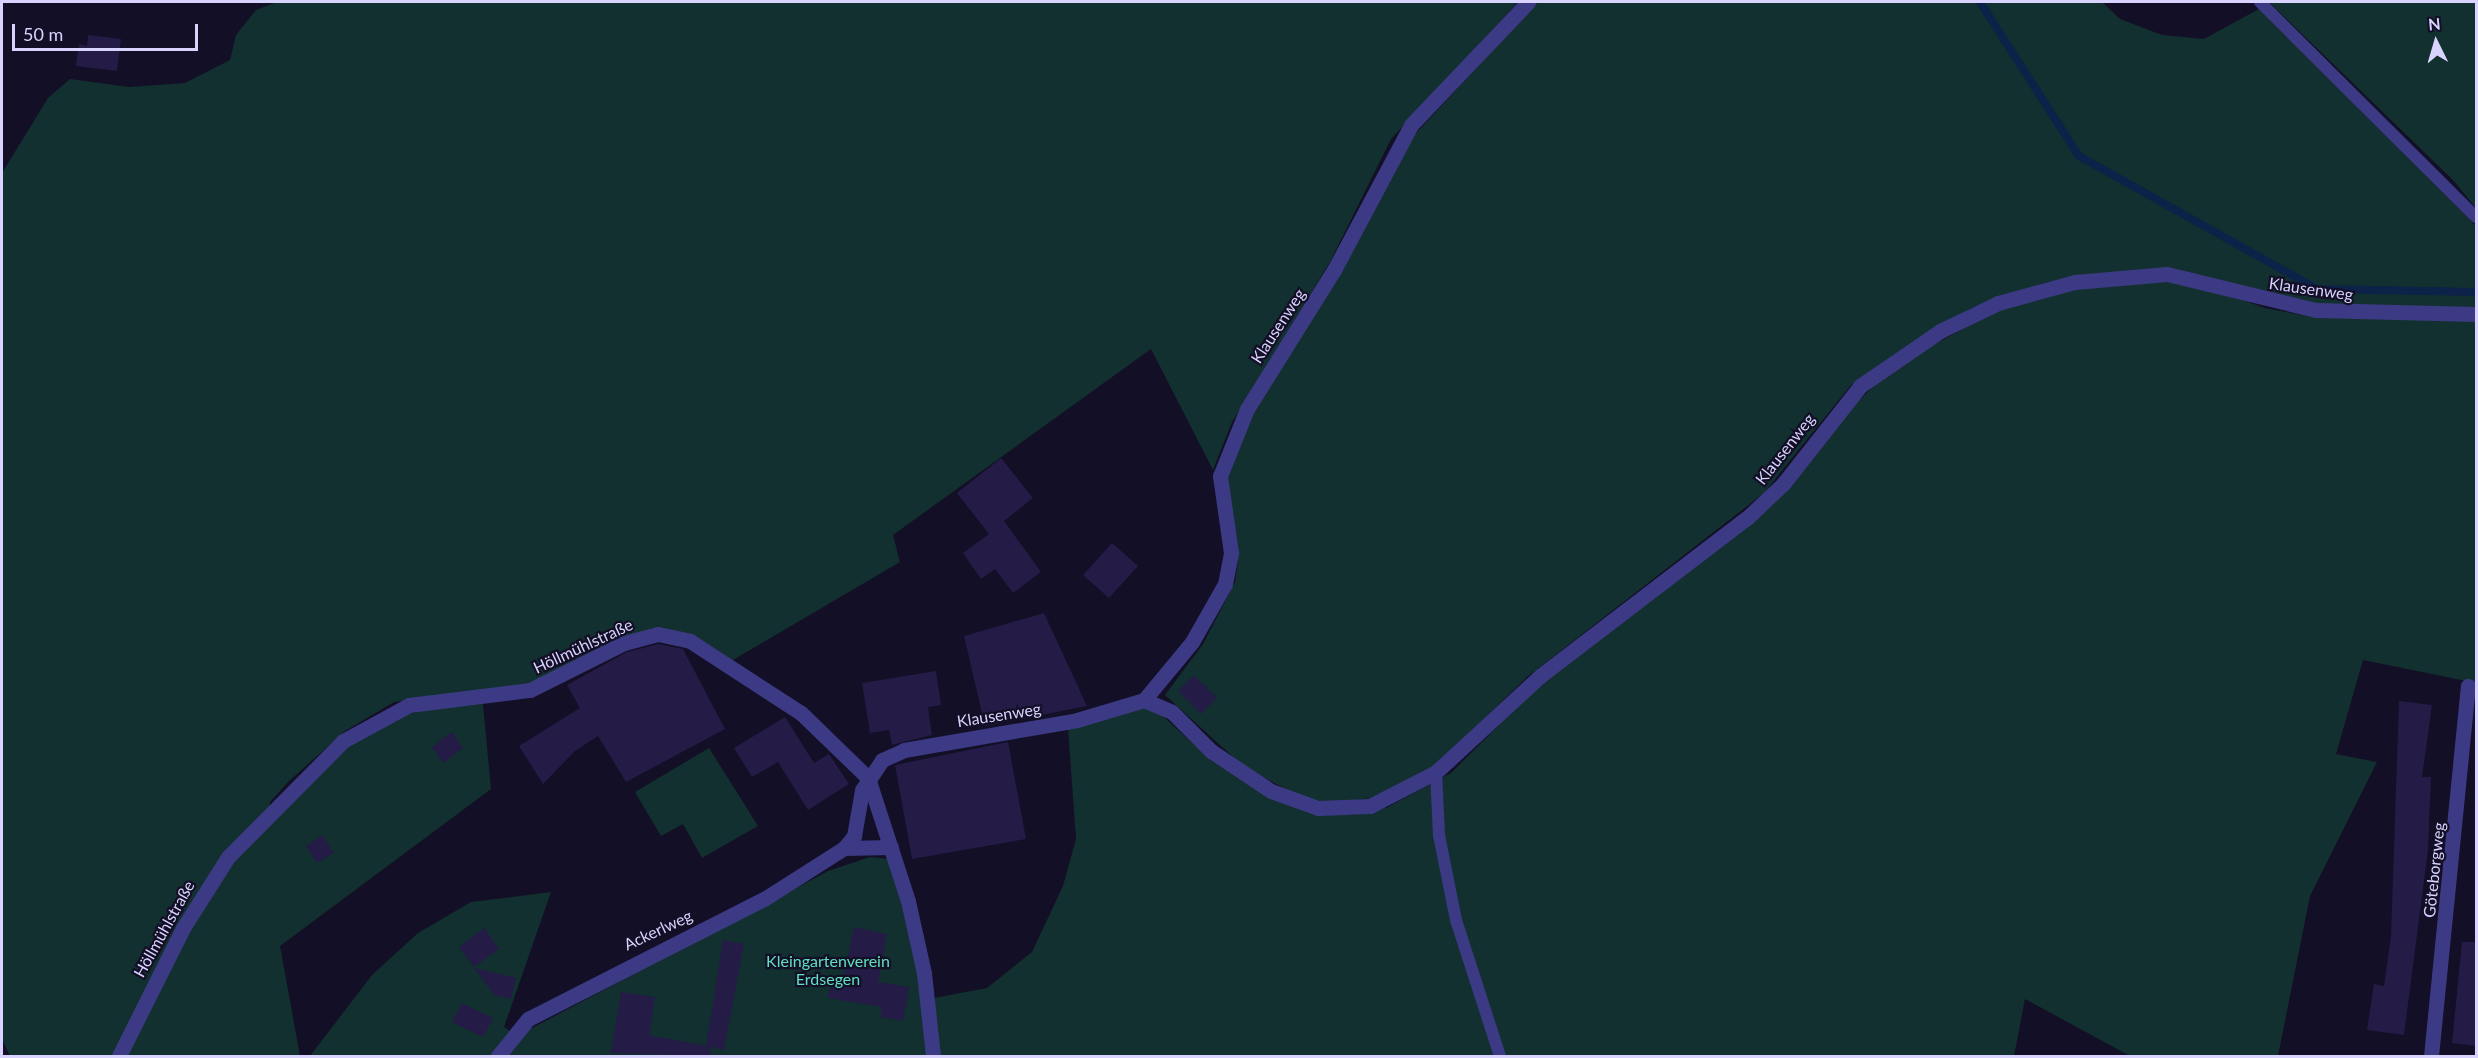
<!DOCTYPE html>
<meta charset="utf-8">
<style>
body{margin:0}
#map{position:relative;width:2478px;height:1058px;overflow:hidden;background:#130f26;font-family:Lato,sans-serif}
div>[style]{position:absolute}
.green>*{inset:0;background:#12302f}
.stream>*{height:8px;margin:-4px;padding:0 4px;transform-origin:4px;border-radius:4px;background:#0c2248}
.building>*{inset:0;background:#241b47}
.service>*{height:12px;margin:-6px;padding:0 6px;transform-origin:6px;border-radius:6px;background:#3d3a85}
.minor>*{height:15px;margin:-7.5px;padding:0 7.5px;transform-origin:7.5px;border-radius:7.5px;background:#3d3a85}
span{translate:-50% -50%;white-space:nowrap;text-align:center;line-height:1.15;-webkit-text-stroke:4.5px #130f26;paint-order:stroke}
.street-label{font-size:16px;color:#d9d4ff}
.park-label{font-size:16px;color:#5fe0c0}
.frame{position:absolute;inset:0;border:3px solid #d9d4ff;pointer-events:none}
.north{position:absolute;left:2406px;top:12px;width:60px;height:60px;-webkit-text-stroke:4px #130f26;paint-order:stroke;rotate:355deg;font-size:16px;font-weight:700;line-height:24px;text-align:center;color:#d9d4ff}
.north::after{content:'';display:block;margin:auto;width:21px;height:27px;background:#d9d4ff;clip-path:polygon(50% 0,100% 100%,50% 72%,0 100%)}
.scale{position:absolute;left:12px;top:24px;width:186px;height:27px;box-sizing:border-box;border:3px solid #d9d4ff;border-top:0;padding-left:8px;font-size:18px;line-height:21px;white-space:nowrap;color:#d9d4ff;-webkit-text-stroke:4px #130f26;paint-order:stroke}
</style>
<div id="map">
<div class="green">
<i style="clip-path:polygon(277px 2px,1518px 2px,1391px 139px,1330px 262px,1232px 422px,1213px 470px,1151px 349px,893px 535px,900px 562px,733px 660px,699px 639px,652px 628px,551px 677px,511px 689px,394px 702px,345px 731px,288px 782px,270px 802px,269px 824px,341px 750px,407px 714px,440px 708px,483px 704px,491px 789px,280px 946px,300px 1056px,10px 1056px,2px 1039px,2px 173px,48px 98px,70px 79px,129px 87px,185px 83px,230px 60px,236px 35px,256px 10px)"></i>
<i style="clip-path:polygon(1538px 2px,2102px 2px,2120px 19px,2162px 35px,2204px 39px,2259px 9px,2476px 226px,2476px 308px,2320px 304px,2174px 269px,2047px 282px,1971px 308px,1851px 385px,1764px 493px,1527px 677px,1432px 769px,1381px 797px,1330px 803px,1303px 798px,1244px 767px,1165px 695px,1203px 644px,1235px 582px,1238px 561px,1226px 472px,1253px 412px,1405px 145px)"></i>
<i style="clip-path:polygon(2269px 2px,2476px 2px,2476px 208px,2453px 180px)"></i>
<i style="clip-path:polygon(2159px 280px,2198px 284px,2265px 308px,2318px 318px,2476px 319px,2476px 683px,2363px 660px,2336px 754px,2377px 762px,2310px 896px,2278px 1056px,2130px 1056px,2025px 999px,2014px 1056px,939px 1056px,934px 998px,987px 988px,1032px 952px,1063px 886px,1076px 839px,1068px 728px,1140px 707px,1155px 709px,1212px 761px,1284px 804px,1355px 815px,1386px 808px,1451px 773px,1538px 686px,1699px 558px,1894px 366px,2000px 309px,2055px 292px)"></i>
<i style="clip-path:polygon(709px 748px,758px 826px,702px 858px,683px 824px,661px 836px,635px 792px)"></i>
<i style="clip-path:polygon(870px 857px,890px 859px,919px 974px,929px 1056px,310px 1056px,372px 975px,418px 933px,471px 902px,551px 892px,504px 1027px,517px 1036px,828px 871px)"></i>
</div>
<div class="stream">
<i style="left:1980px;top:2px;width:183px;rotate:57.3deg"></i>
<i style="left:2079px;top:156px;width:273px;rotate:29.2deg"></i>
<i style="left:2317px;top:289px;width:159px;rotate:1.1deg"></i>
</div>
<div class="building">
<i style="clip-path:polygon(88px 35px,121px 39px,117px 71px,76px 66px,79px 44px,87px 46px)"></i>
<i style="clip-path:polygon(1001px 458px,1033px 498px,1004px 521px,1041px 572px,1013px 593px,995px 569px,981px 579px,963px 553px,989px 534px,957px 493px)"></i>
<i style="clip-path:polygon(1112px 543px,1138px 566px,1109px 598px,1083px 575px)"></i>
<i style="clip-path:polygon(1044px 613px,1087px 706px,985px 726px,964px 636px)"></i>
<i style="clip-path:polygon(658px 644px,683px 649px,725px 729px,626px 782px,598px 736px,575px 751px,543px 784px,519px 746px,580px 708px,567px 685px,627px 652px)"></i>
<i style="clip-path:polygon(936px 671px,941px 705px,928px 707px,932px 735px,892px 745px,889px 730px,870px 733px,862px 683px)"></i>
<i style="clip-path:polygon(1194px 675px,1217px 698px,1201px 714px,1178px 691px)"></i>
<i style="clip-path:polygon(2399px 701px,2432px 705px,2422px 777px,2431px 777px,2428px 850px,2404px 1035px,2367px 1030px,2374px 984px,2384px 986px,2391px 936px)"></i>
<i style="clip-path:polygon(785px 717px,814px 763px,829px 754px,849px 784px,808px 810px,778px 762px,752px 777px,734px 748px)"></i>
<i style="clip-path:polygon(452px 732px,463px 748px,443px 763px,432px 747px)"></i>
<i style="clip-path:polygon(1008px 742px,1026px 839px,912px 859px,895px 765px)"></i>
<i style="clip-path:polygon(322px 835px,334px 853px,317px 863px,306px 846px)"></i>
<i style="clip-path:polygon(854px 927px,887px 934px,878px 982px,909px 987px,903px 1021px,880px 1017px,882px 1007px,828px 998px,832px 978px,843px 980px)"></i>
<i style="clip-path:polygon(484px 928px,499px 949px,474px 967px,459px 947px)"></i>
<i style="clip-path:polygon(723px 940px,744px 944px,724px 1050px,711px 1047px,710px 1056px,611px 1053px,621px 992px,655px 997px,649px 1035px,706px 1046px)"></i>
<i style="clip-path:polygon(2462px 942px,2476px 942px,2476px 1046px,2452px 1043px)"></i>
<i style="clip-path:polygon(474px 968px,516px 978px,511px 999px,494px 995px)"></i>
<i style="clip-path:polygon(462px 1003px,493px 1018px,483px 1037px,452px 1022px)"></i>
</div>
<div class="service">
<i style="left:2260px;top:2px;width:305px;rotate:44.9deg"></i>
<i style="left:1436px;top:772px;width:63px;rotate:87.3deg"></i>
<i style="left:1439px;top:835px;width:87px;rotate:78.7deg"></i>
<i style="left:1456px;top:920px;width:143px;rotate:72.1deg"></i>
</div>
<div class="minor">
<i style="left:1144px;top:700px;width:30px;rotate:23deg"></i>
<i style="left:1172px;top:712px;width:55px;rotate:45deg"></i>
<i style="left:1211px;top:751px;width:72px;rotate:33.7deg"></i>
<i style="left:1271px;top:791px;width:50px;rotate:19.9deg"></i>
<i style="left:1318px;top:808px;width:52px;rotate:-2.2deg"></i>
<i style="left:1370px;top:806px;width:74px;rotate:-27.3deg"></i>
<i style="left:1436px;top:772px;width:142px;rotate:-42.7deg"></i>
<i style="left:1540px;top:676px;width:260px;rotate:-37.4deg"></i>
<i style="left:1747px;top:518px;width:50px;rotate:-43.4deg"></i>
<i style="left:1783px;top:484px;width:125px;rotate:-51.8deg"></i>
<i style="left:1860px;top:386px;width:97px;rotate:-34.5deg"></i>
<i style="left:1940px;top:331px;width:64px;rotate:-25.8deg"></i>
<i style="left:1998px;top:303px;width:80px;rotate:-15.3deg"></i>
<i style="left:2075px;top:282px;width:92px;rotate:-5deg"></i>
<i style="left:2167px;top:274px;width:153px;rotate:13.6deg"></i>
<i style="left:2316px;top:310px;width:160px;rotate:1.4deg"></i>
<i style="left:844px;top:848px;width:47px;rotate:-1.2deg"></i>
<i style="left:119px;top:1056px;width:143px;rotate:-63.4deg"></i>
<i style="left:183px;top:928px;width:84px;rotate:-57.6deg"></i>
<i style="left:228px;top:857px;width:163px;rotate:-45.2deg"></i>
<i style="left:343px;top:741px;width:75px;rotate:-28.6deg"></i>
<i style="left:409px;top:705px;width:122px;rotate:-7.1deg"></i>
<i style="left:530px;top:690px;width:105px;rotate:-26.6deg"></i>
<i style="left:624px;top:643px;width:35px;rotate:-15deg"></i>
<i style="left:658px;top:634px;width:33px;rotate:12deg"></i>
<i style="left:690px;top:641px;width:132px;rotate:33deg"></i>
<i style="left:801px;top:713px;width:93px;rotate:44.1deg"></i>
<i style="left:868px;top:778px;width:129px;rotate:72deg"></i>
<i style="left:908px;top:901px;width:74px;rotate:77.5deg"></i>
<i style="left:924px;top:973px;width:83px;rotate:83.8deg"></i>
<i style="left:498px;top:1056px;width:48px;rotate:-51deg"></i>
<i style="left:528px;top:1019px;width:265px;rotate:-27deg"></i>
<i style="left:764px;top:899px;width:95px;rotate:-32.5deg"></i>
<i style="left:844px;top:848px;width:16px;rotate:-50deg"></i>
<i style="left:854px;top:836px;width:47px;rotate:-80.1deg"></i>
<i style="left:862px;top:790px;width:36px;rotate:-56deg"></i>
<i style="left:882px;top:760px;width:24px;rotate:-24deg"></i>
<i style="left:904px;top:750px;width:176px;rotate:-9.8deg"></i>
<i style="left:1077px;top:720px;width:70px;rotate:-16.6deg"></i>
<i style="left:1144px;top:700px;width:75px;rotate:-50.4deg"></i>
<i style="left:1192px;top:642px;width:67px;rotate:-60.4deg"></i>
<i style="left:1225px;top:584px;width:32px;rotate:-79deg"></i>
<i style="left:1231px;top:553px;width:78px;rotate:-98.1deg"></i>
<i style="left:1220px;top:476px;width:72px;rotate:-68.1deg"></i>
<i style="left:1247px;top:409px;width:164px;rotate:-58deg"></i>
<i style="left:1334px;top:270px;width:164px;rotate:-62deg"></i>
<i style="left:1411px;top:125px;width:170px;rotate:-46.4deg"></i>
<i style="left:2431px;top:1056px;width:372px;rotate:-84.3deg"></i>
</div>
<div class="street-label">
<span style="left:2311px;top:289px;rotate:8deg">Klausenweg</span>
<span style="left:1278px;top:326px;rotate:-57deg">Klausenweg</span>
<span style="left:1785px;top:449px;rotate:-52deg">Klausenweg</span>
<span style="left:583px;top:646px;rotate:-25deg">Höllmühlstraße</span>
<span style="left:999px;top:715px;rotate:-9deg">Klausenweg</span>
<span style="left:2434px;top:870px;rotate:-84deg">Göteborgweg</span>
<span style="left:164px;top:929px;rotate:-61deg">Höllmühlstraße</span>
<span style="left:658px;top:930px;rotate:-25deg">Ackerlweg</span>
</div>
<div class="park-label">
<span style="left:828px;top:970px">Kleingartenverein<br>Erdsegen</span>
</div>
<div class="frame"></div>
<div class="north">N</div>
<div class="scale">50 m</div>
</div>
